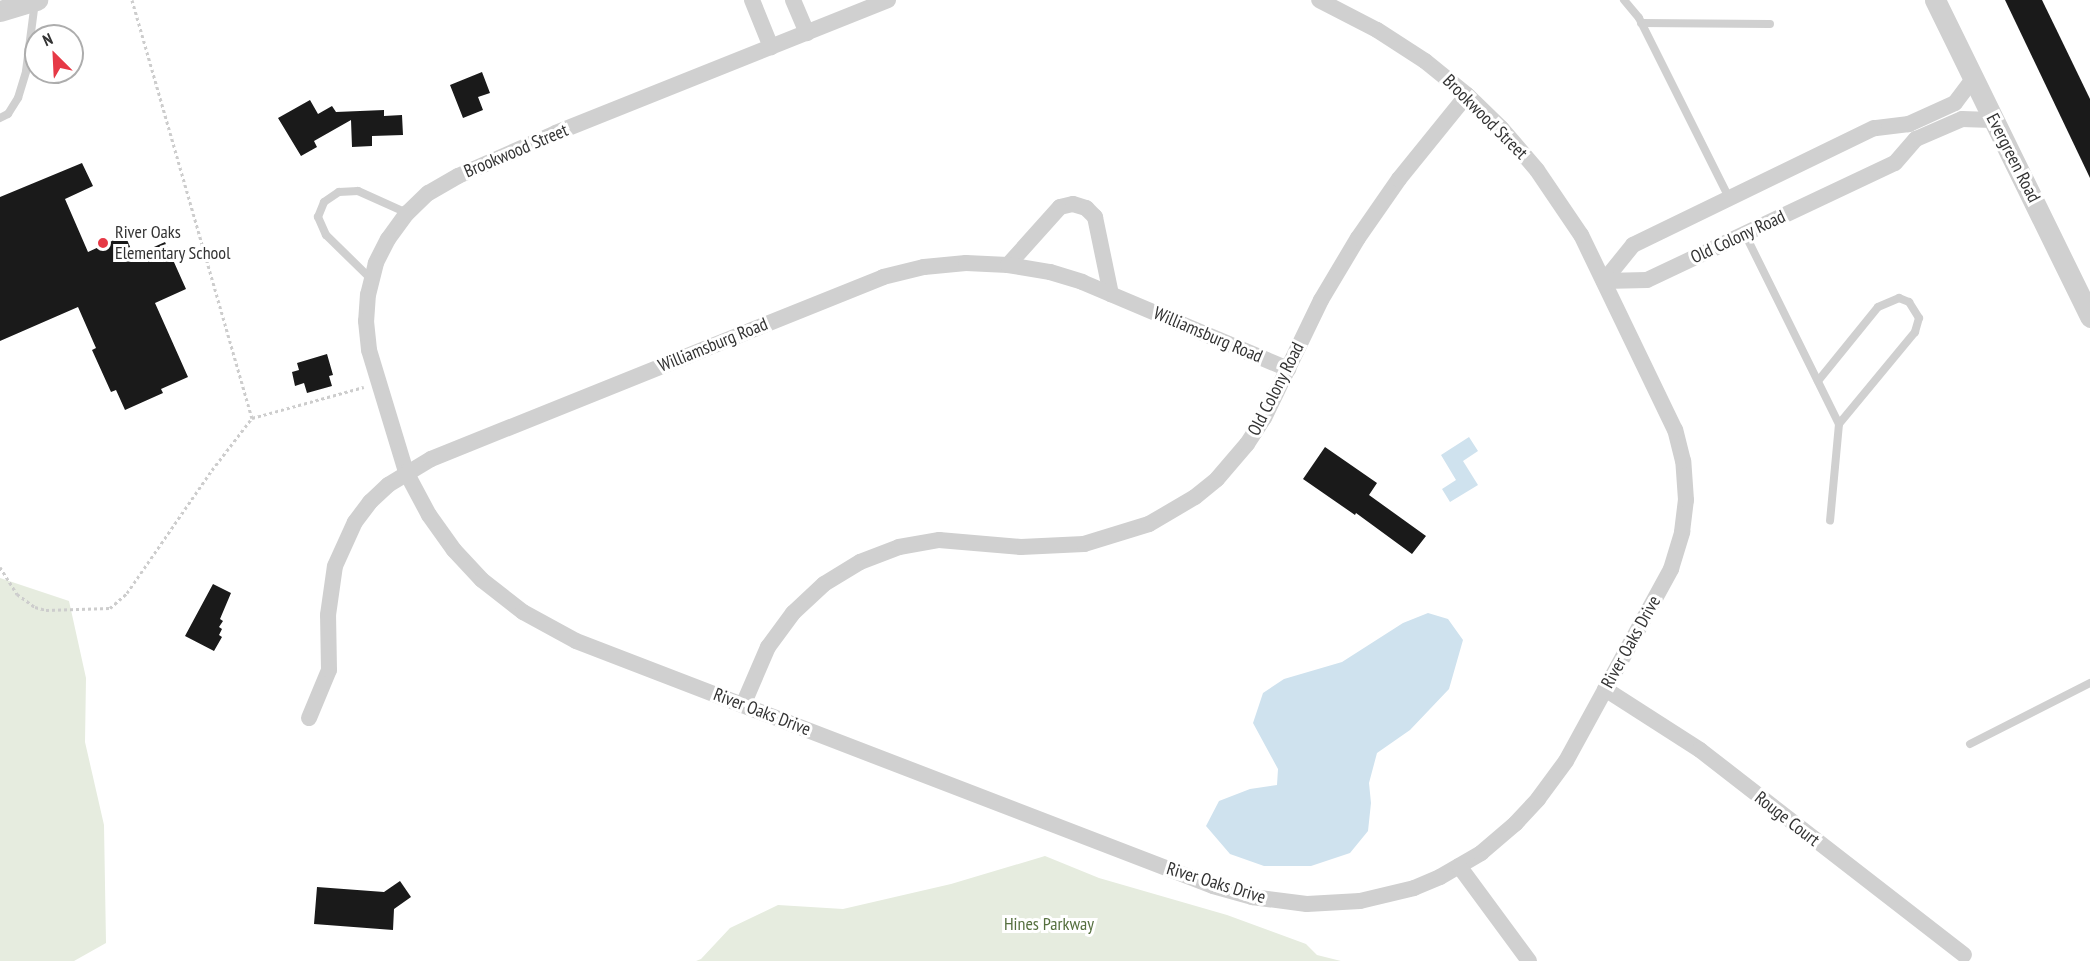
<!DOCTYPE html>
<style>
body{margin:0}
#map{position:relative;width:2090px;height:961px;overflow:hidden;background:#fff;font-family:"PT Sans Narrow",sans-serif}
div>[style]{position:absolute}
.green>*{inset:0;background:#e6ecdf}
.water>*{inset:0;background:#cfe2ee}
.building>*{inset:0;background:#1a1a1a}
.path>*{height:3px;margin-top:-1.5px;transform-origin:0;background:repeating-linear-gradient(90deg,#cdcdcd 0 3px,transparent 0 6px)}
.service>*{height:8px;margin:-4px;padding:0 4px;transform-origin:4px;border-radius:4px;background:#d0d0d0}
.minor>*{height:16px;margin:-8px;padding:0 8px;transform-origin:8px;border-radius:8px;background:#d0d0d0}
.tertiary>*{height:21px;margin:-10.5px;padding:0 10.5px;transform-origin:10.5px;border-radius:10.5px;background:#d0d0d0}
.dots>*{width:16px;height:16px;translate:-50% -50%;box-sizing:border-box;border:3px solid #fff;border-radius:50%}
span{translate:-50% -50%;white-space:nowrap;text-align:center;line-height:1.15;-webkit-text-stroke:6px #fff;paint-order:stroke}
.street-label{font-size:18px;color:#333}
.poi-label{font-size:18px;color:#333}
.left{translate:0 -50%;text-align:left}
.park-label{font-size:18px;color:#56703f}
.north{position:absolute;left:24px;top:24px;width:60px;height:60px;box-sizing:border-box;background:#fff;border:2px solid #adadad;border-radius:50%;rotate:336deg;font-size:16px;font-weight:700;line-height:24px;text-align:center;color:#333}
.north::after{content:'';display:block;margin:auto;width:21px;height:27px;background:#e63946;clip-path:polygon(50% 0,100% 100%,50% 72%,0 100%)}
</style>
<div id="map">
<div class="green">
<i style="clip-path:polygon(0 578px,69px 601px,86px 678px,85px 742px,104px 825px,106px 943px,74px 961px,0 961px)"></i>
<i style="clip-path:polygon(1045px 856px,1099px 878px,1227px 915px,1306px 944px,1317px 955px,1341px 961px,696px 961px,701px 959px,730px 928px,778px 905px,843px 909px,951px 884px)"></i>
</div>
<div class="water">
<i style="clip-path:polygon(1469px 437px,1478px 451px,1463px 461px,1478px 485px,1450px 502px,1442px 489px,1456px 480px,1441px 455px)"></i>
<i style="clip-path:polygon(1428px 613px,1448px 619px,1463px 640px,1449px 689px,1410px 730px,1377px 753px,1369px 783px,1371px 803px,1368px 831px,1350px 853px,1311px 866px,1264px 866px,1230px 854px,1206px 826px,1219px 801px,1250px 789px,1277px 785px,1278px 769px,1253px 723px,1263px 693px,1284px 679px,1342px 662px,1403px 623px)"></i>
</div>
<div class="building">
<i style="clip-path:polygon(2005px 0,2042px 0,2060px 37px,2090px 99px,2090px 178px)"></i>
<i style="clip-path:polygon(482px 72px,490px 93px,478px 97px,483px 110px,463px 118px,450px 85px)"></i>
<i style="clip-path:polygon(310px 100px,318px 114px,332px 106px,336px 112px,384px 110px,384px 116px,402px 115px,403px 135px,372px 136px,372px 146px,352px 147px,351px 120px,314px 141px,317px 147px,301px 156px,278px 118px)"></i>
<i style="clip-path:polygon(82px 163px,93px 186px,65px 199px,88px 252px,125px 235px,134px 256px,165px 242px,186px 289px,155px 303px,188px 377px,161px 389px,163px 393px,125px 410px,116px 390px,111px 392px,92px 350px,96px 348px,78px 307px,0 341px,0 197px)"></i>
<i style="clip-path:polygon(327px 354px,333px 375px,329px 376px,332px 386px,307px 393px,304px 383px,295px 386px,292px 372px,299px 370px,297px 363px)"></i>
<i style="clip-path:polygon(1325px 447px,1377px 483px,1369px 495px,1426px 536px,1412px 554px,1356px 513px,1355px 515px,1303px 479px)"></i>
<i style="clip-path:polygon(213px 584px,231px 593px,220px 619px,223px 621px,219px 627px,222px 629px,219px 635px,222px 637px,214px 651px,185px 636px)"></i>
<i style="clip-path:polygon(400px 881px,411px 897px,394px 909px,393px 930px,314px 924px,317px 887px,384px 892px)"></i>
</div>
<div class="path">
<i style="left:132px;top:0;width:435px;rotate:74deg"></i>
<i style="left:252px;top:418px;width:116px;rotate:-15.5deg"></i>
<i style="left:0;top:567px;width:32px;rotate:58deg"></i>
<i style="left:17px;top:594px;width:22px;rotate:36deg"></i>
<i style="left:35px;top:607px;width:11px;rotate:15deg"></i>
<i style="left:46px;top:610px;width:64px;rotate:-1.8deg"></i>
<i style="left:110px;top:608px;width:23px;rotate:-41deg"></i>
<i style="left:127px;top:593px;width:150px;rotate:-55.4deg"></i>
<i style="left:212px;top:470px;width:66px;rotate:-52.4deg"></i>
</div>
<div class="service">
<i style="left:1624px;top:0;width:23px;rotate:50deg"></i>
<i style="left:1639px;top:18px;width:201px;rotate:63.4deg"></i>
<i style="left:1641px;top:23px;width:129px;rotate:0.4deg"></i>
<i style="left:0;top:118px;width:9px;rotate:-27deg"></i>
<i style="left:8px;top:114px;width:19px;rotate:-58deg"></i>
<i style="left:18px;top:98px;width:28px;rotate:-73deg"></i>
<i style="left:26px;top:71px;width:70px;rotate:-82.6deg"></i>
<i style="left:1745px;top:234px;width:212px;rotate:63.7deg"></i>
<i style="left:1839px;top:424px;width:97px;rotate:95.3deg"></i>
<i style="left:371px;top:279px;width:63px;rotate:-135.6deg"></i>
<i style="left:326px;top:235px;width:20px;rotate:-114deg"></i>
<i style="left:318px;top:217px;width:16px;rotate:-68deg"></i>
<i style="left:324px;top:202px;width:18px;rotate:-34deg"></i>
<i style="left:339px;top:192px;width:19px;rotate:-3deg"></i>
<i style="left:358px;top:191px;width:54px;rotate:24.2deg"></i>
<i style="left:1818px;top:381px;width:95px;rotate:-51deg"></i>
<i style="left:1878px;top:307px;width:23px;rotate:-23deg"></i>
<i style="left:1899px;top:298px;width:11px;rotate:22deg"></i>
<i style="left:1909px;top:302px;width:19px;rotate:58deg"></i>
<i style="left:1919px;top:318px;width:15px;rotate:106deg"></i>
<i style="left:1915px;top:332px;width:119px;rotate:129.6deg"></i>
<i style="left:1970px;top:744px;width:135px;rotate:-26.9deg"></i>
</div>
<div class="minor">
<i style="left:752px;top:0;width:51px;rotate:68deg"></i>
<i style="left:793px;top:0;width:36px;rotate:67deg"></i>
<i style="left:888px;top:0;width:358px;rotate:158.2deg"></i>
<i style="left:556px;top:133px;width:107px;rotate:156.3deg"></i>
<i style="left:458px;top:176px;width:34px;rotate:150deg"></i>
<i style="left:428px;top:193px;width:29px;rotate:136deg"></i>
<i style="left:407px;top:213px;width:32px;rotate:126deg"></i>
<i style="left:388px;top:239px;width:27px;rotate:117deg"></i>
<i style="left:376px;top:263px;width:32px;rotate:104deg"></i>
<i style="left:368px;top:294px;width:27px;rotate:94deg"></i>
<i style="left:366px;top:321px;width:29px;rotate:84deg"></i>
<i style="left:369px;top:350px;width:127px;rotate:73.1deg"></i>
<i style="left:406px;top:472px;width:49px;rotate:61.9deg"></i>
<i style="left:429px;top:515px;width:43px;rotate:54.5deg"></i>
<i style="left:454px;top:550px;width:41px;rotate:47deg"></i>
<i style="left:482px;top:580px;width:52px;rotate:38deg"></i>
<i style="left:523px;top:612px;width:60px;rotate:28.7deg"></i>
<i style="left:576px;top:641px;width:682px;rotate:21.04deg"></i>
<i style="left:1213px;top:886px;width:41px;rotate:15.8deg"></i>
<i style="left:1252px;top:897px;width:55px;rotate:7.3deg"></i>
<i style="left:1307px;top:904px;width:53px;rotate:-3.2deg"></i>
<i style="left:1360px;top:901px;width:56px;rotate:-13.5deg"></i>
<i style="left:1414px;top:888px;width:28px;rotate:-23deg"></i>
<i style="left:1440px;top:877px;width:48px;rotate:-30.3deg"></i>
<i style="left:1481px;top:853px;width:45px;rotate:-40.5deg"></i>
<i style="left:1515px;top:824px;width:34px;rotate:-47deg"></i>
<i style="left:1538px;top:799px;width:47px;rotate:-53.6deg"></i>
<i style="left:1566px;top:761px;width:219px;rotate:-61.3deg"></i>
<i style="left:1671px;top:569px;width:39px;rotate:-73deg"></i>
<i style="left:1682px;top:532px;width:32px;rotate:-83deg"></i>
<i style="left:1686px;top:500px;width:39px;rotate:-94deg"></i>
<i style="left:1683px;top:461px;width:32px;rotate:-104deg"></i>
<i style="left:1675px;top:430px;width:216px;rotate:-115.7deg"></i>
<i style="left:1581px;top:235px;width:78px;rotate:-124.1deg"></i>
<i style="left:1537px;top:170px;width:55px;rotate:-130.6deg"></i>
<i style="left:1501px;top:128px;width:47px;rotate:-135.9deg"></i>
<i style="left:1467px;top:95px;width:54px;rotate:-141deg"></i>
<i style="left:1425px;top:61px;width:57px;rotate:-147.1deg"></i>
<i style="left:1377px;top:30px;width:65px;rotate:-152.7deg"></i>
<i style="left:1973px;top:79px;width:30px;rotate:127deg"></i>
<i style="left:1955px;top:103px;width:51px;rotate:155.5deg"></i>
<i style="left:1909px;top:124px;width:35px;rotate:173deg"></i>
<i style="left:1874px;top:128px;width:268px;rotate:154.1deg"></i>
<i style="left:1633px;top:245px;width:46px;rotate:128.9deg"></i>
<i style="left:1604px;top:281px;width:43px;rotate:-1.3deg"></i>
<i style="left:1647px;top:280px;width:274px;rotate:-25.3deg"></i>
<i style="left:1895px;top:163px;width:32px;rotate:-49deg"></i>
<i style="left:1916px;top:139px;width:50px;rotate:-23.5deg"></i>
<i style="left:1962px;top:119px;width:30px;rotate:2deg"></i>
<i style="left:1008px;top:265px;width:78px;rotate:-48.1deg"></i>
<i style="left:1060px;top:207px;width:13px;rotate:-13deg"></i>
<i style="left:1073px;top:204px;width:14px;rotate:17deg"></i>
<i style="left:1086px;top:208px;width:13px;rotate:45deg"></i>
<i style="left:1095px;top:217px;width:79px;rotate:78.3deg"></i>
<i style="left:1605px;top:689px;width:113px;rotate:32.7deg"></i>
<i style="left:1700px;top:750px;width:334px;rotate:37.8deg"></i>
<i style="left:743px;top:705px;width:63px;rotate:-66.7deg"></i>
<i style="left:768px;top:647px;width:42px;rotate:-53.7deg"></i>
<i style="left:793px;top:613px;width:42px;rotate:-43.1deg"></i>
<i style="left:824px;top:584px;width:42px;rotate:-31.4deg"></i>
<i style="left:860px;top:562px;width:42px;rotate:-21deg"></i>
<i style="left:899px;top:547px;width:41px;rotate:-9.9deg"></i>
<i style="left:939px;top:540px;width:82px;rotate:4.9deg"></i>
<i style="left:1021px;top:547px;width:63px;rotate:-2.7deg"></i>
<i style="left:1084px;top:544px;width:68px;rotate:-17.1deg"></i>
<i style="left:1149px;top:524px;width:53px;rotate:-30.4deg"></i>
<i style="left:1195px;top:497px;width:28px;rotate:-39deg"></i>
<i style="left:1217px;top:479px;width:46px;rotate:-49.4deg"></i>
<i style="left:1247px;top:444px;width:31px;rotate:-57deg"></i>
<i style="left:1264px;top:418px;width:131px;rotate:-64.2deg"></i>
<i style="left:1321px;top:300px;width:72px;rotate:-59.2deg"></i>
<i style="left:1358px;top:238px;width:72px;rotate:-55.2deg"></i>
<i style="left:1399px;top:179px;width:108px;rotate:-51deg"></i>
<i style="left:309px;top:718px;width:52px;rotate:-67.4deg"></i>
<i style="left:329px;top:670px;width:55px;rotate:-91deg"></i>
<i style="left:328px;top:615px;width:49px;rotate:-81.9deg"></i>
<i style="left:335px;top:566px;width:48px;rotate:-65.6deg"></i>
<i style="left:355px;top:522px;width:25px;rotate:-53deg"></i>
<i style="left:370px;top:502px;width:25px;rotate:-43deg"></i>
<i style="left:388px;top:485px;width:50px;rotate:-31.2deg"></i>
<i style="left:431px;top:459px;width:487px;rotate:-21.9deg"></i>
<i style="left:883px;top:277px;width:42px;rotate:-13.7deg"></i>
<i style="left:924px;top:267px;width:42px;rotate:-5.4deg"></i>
<i style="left:966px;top:263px;width:42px;rotate:2.7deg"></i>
<i style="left:1008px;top:265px;width:43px;rotate:9.5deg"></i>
<i style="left:1050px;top:272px;width:34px;rotate:17deg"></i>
<i style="left:1082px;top:282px;width:224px;rotate:22.9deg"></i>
<i style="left:1459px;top:866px;width:118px;rotate:53.6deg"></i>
</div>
<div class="tertiary">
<i style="left:1935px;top:0;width:353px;rotate:63.9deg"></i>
<i style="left:0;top:11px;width:39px;rotate:-17deg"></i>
</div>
<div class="dots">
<i style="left:103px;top:243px;background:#e63946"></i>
</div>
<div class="street-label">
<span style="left:1485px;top:117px;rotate:45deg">Brookwood Street</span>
<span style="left:516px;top:151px;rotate:-23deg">Brookwood Street</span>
<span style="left:2013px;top:158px;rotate:63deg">Evergreen Road</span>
<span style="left:1738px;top:237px;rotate:-25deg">Old Colony Road</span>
<span style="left:1208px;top:335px;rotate:23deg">Williamsburg Road</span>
<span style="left:713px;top:345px;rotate:-22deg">Williamsburg Road</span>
<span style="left:1276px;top:389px;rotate:-63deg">Old Colony Road</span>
<span style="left:1631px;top:642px;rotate:-61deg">River Oaks Drive</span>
<span style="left:762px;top:712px;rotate:21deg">River Oaks Drive</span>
<span style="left:1787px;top:819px;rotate:38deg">Rouge Court</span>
<span style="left:1216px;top:883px;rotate:17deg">River Oaks Drive</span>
</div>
<div class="poi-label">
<span class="left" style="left:115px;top:243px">River Oaks<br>Elementary School</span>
</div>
<div class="park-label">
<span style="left:1049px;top:924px">Hines Parkway</span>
</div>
<div class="north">N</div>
</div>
